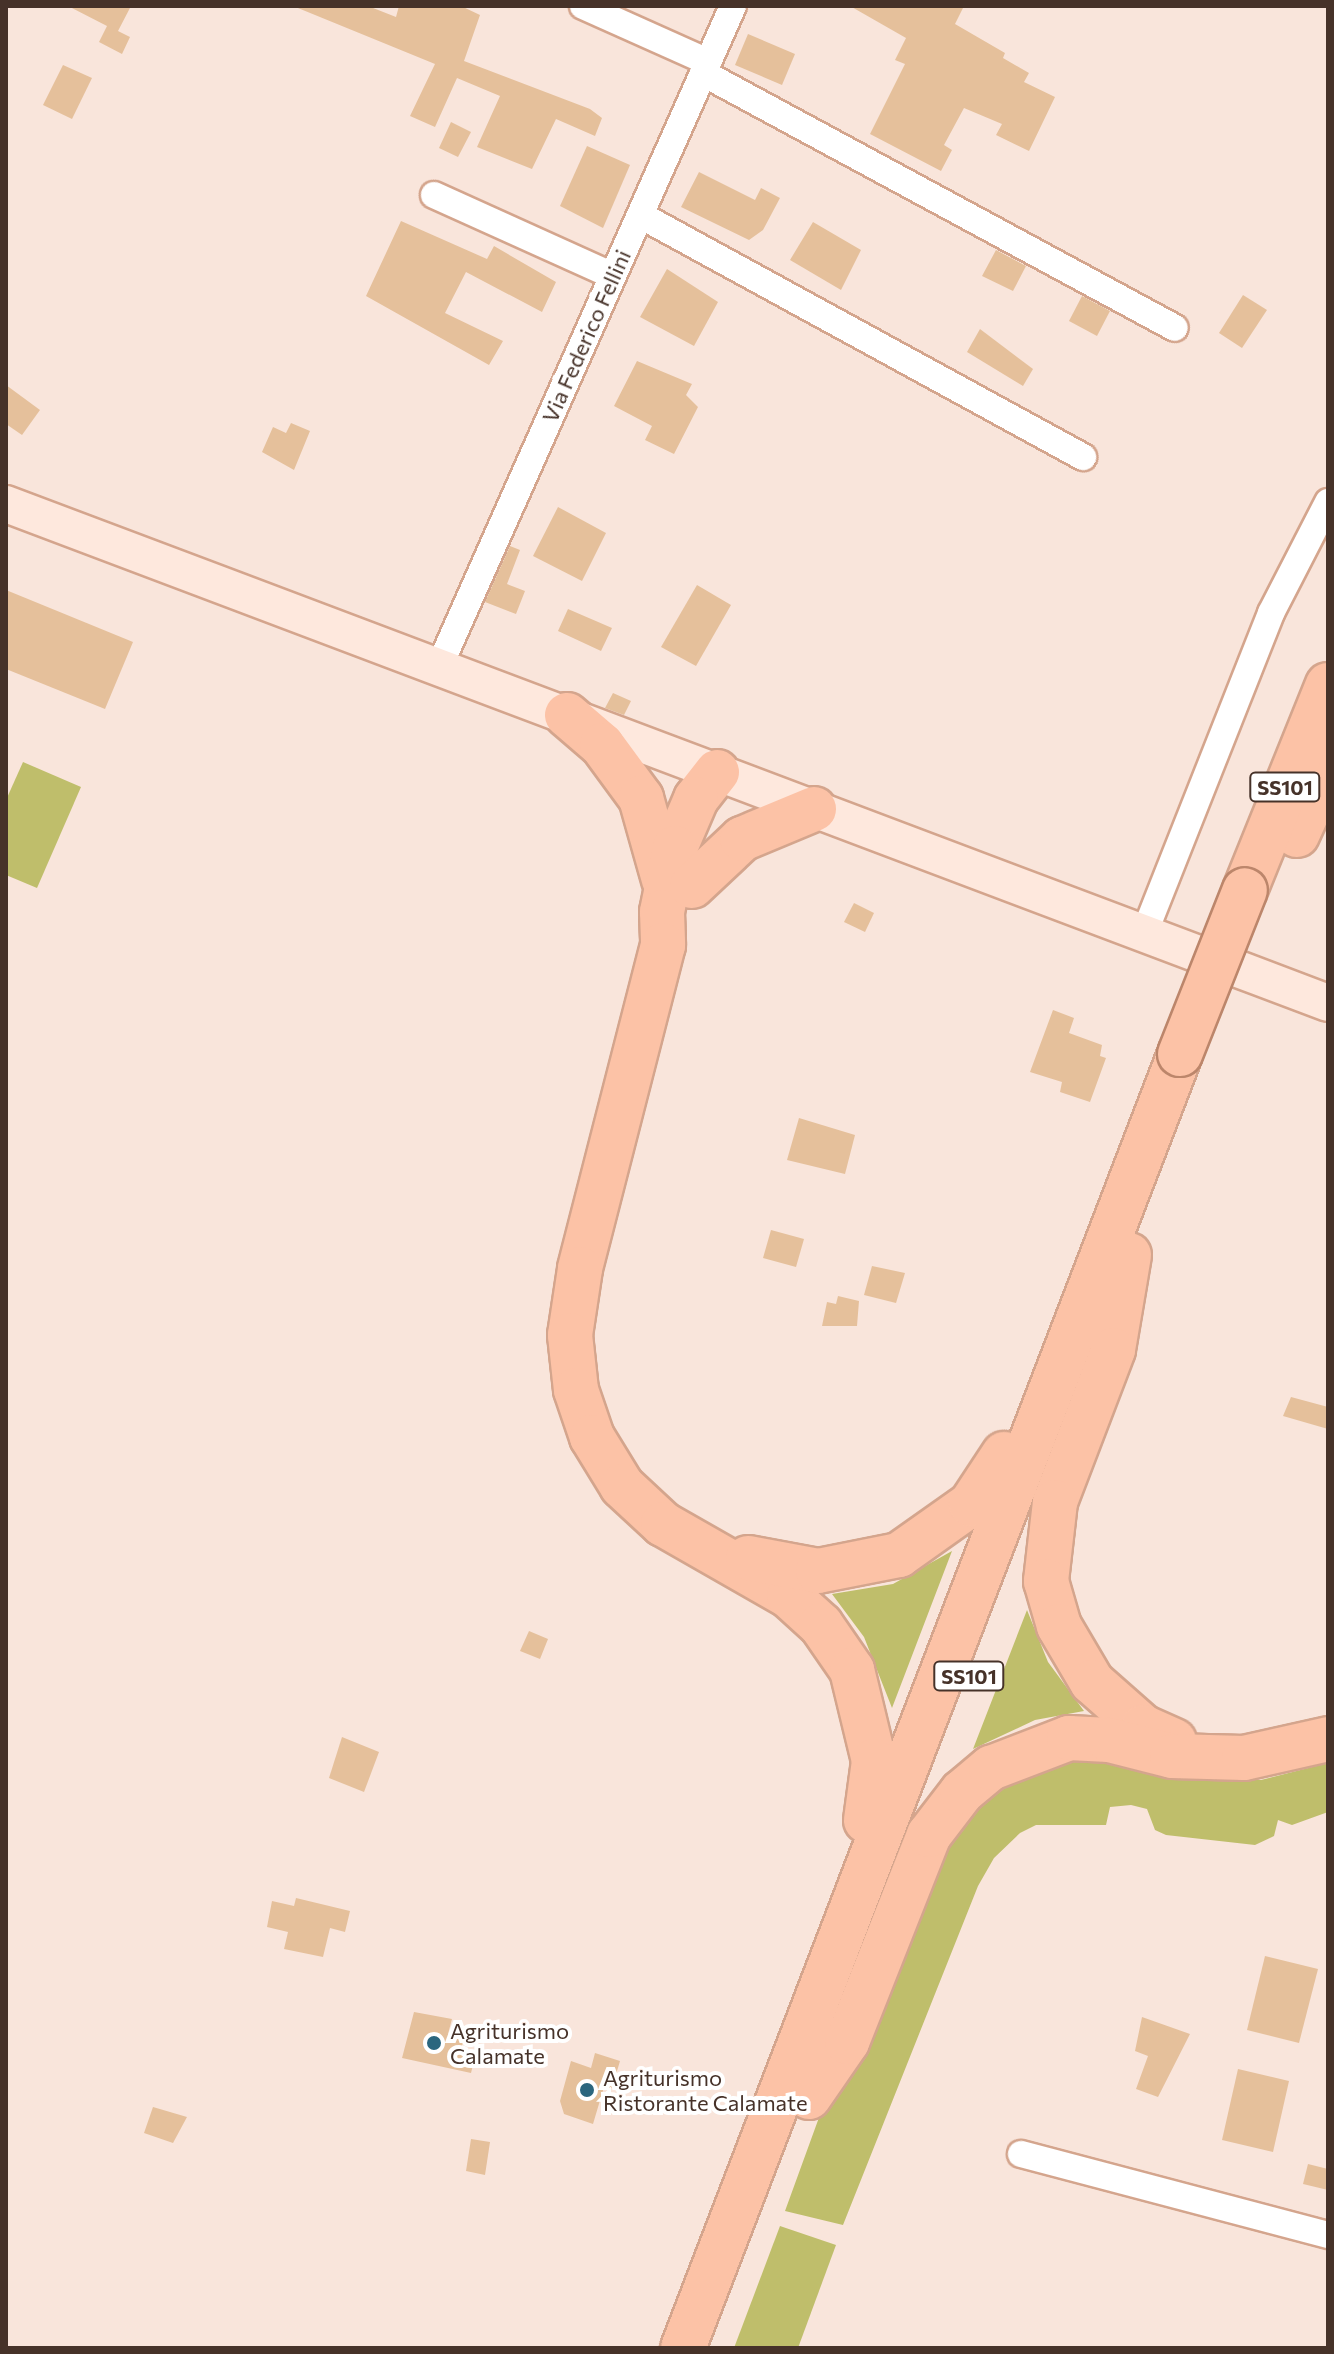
<!DOCTYPE html>
<style>
body{margin:0}
#map{position:relative;width:1334px;height:2354px;overflow:hidden;background:#f9e5db;font-family:Commissioner,sans-serif}
div>[style]{position:absolute}
.green>*{inset:0;background:#bfbe6b}
.building>*{inset:0;background:#e5c09b}
.roads{filter:drop-shadow(2px 0 #d4a58d) drop-shadow(-2px 0 #d4a58d) drop-shadow(0 2px #d4a58d) drop-shadow(0 -2px #d4a58d)}
.minor>*{height:26px;margin:-13px;padding:0 13px;transform-origin:13px;border-radius:13px;background:#fff}
.secondary>*{height:36px;margin:-18px;padding:0 18px;transform-origin:18px;border-radius:18px;background:#fee8dd}
.trunk>*{height:44px;margin:-22px;padding:0 22px;transform-origin:22px;border-radius:22px;background:#fcc2a6}
.bridges{filter:drop-shadow(2px 0 #bc866b) drop-shadow(-2px 0 #bc866b) drop-shadow(0 2px #bc866b) drop-shadow(0 -2px #bc866b)}
.trunk-bridge>*{height:44px;margin:-22px;padding:0 22px;transform-origin:22px;border-radius:22px;background:#fcc2a6}
.dots>*{width:22px;height:22px;translate:-50% -50%;box-sizing:border-box;border:4px solid #fff;border-radius:50%}
span{translate:-50% -50%;white-space:nowrap;text-align:center;line-height:1.15;-webkit-text-stroke:8px #fff;paint-order:stroke}
.shield-label span{padding:2px 6px;background:#fff;border:2px solid;border-radius:6px;-webkit-text-stroke-width:0}
.shield-label{font-size:20px;color:#463229;font-weight:700}
.street-label{font-size:22px;color:#463229}
.poi-label{font-size:22px;color:#463229}
.left{translate:0 -50%;text-align:left}
.frame{position:absolute;inset:0;border:8px solid #463229;pointer-events:none}
</style>
<div id="map">
<div class="green">
<i style="clip-path:polygon(23px 762px,81px 787px,37px 888px,6px 875px,6px 800px)"></i>
<i style="clip-path:polygon(952px 1551px,892px 1708px,864px 1637px,832px 1594px,893px 1584px)"></i>
<i style="clip-path:polygon(1027px 1610px,1048px 1662px,1084px 1711px,1035px 1720px,973px 1749px)"></i>
<i style="clip-path:polygon(1060px 1750px,1208px 1778px,1261px 1780px,1328px 1763px,1328px 1812px,1292px 1825px,1278px 1820px,1274px 1836px,1255px 1845px,1166px 1835px,1155px 1830px,1147px 1809px,1131px 1805px,1110px 1807px,1106px 1825px,1036px 1825px,1020px 1833px,994px 1858px,978px 1886px,843px 2225px,785px 2211px,821px 2112px,959px 1813px)"></i>
<i style="clip-path:polygon(780px 2226px,836px 2245px,798px 2348px,734px 2348px)"></i>
</div>
<div class="building">
<i style="clip-path:polygon(68px 6px,131px 6px,118px 31px,130px 37px,122px 54px,99px 42px,107px 26px)"></i>
<i style="clip-path:polygon(293px 6px,368px 6px,396px 17px,399px 6px,461px 6px,480px 15px,464px 61px,590px 109px,602px 118px,595px 136px,556px 119px,532px 169px,477px 147px,500px 96px,457px 78px,435px 127px,410px 116px,435px 64px)"></i>
<i style="clip-path:polygon(850px 6px,964px 6px,955px 24px,1005px 53px,1003px 58px,1029px 73px,1024px 82px,1055px 97px,1029px 151px,996px 135px,1002px 124px,964px 108px,944px 145px,952px 150px,941px 171px,870px 134px,905px 64px,895px 60px,906px 38px)"></i>
<i style="clip-path:polygon(748px 34px,795px 54px,782px 85px,735px 65px)"></i>
<i style="clip-path:polygon(63px 65px,92px 78px,72px 119px,43px 105px)"></i>
<i style="clip-path:polygon(451px 122px,471px 132px,458px 157px,439px 148px)"></i>
<i style="clip-path:polygon(587px 146px,630px 165px,603px 228px,560px 206px)"></i>
<i style="clip-path:polygon(699px 172px,755px 200px,761px 188px,780px 198px,763px 230px,749px 240px,681px 207px)"></i>
<i style="clip-path:polygon(401px 221px,487px 259px,494px 246px,556px 282px,542px 312px,466px 272px,445px 313px,503px 341px,489px 365px,366px 296px)"></i>
<i style="clip-path:polygon(813px 222px,861px 250px,841px 290px,790px 260px)"></i>
<i style="clip-path:polygon(996px 250px,1026px 266px,1013px 291px,982px 276px)"></i>
<i style="clip-path:polygon(667px 269px,718px 302px,694px 346px,640px 317px)"></i>
<i style="clip-path:polygon(1243px 295px,1267px 310px,1242px 348px,1219px 333px)"></i>
<i style="clip-path:polygon(1082px 296px,1110px 311px,1097px 336px,1069px 321px)"></i>
<i style="clip-path:polygon(980px 329px,1033px 369px,1023px 386px,967px 352px)"></i>
<i style="clip-path:polygon(637px 361px,692px 384px,686px 395px,698px 407px,674px 454px,645px 440px,652px 426px,614px 406px)"></i>
<i style="clip-path:polygon(6px 385px,40px 410px,22px 435px,6px 424px)"></i>
<i style="clip-path:polygon(291px 423px,310px 431px,294px 470px,262px 452px,273px 427px,286px 433px)"></i>
<i style="clip-path:polygon(558px 507px,606px 533px,582px 581px,533px 556px)"></i>
<i style="clip-path:polygon(510px 546px,520px 550px,507px 584px,525px 591px,516px 614px,485px 602px)"></i>
<i style="clip-path:polygon(697px 585px,731px 605px,696px 666px,661px 647px)"></i>
<i style="clip-path:polygon(6px 590px,133px 642px,105px 709px,6px 669px)"></i>
<i style="clip-path:polygon(568px 609px,612px 628px,601px 651px,558px 631px)"></i>
<i style="clip-path:polygon(613px 693px,631px 701px,624px 715px,605px 708px)"></i>
<i style="clip-path:polygon(854px 903px,874px 913px,865px 932px,844px 922px)"></i>
<i style="clip-path:polygon(1053px 1010px,1074px 1018px,1069px 1033px,1102px 1045px,1100px 1056px,1106px 1058px,1090px 1102px,1060px 1092px,1062px 1082px,1030px 1072px)"></i>
<i style="clip-path:polygon(799px 1118px,855px 1135px,845px 1174px,787px 1160px)"></i>
<i style="clip-path:polygon(771px 1230px,804px 1239px,796px 1267px,763px 1258px)"></i>
<i style="clip-path:polygon(872px 1266px,905px 1273px,896px 1303px,864px 1295px)"></i>
<i style="clip-path:polygon(838px 1296px,859px 1301px,857px 1326px,822px 1326px,827px 1302px,836px 1304px)"></i>
<i style="clip-path:polygon(1291px 1397px,1328px 1407px,1328px 1429px,1283px 1416px)"></i>
<i style="clip-path:polygon(529px 1631px,548px 1639px,540px 1659px,520px 1651px)"></i>
<i style="clip-path:polygon(342px 1737px,379px 1752px,364px 1792px,329px 1778px)"></i>
<i style="clip-path:polygon(296px 1898px,350px 1911px,345px 1932px,330px 1928px,323px 1957px,284px 1949px,288px 1932px,267px 1927px,272px 1901px,294px 1906px)"></i>
<i style="clip-path:polygon(1265px 1956px,1318px 1969px,1299px 2043px,1247px 2030px)"></i>
<i style="clip-path:polygon(414px 2012px,452px 2019px,448px 2034px,464px 2038px,461px 2050px,476px 2053px,471px 2073px,402px 2058px)"></i>
<i style="clip-path:polygon(1142px 2017px,1190px 2034px,1158px 2097px,1136px 2089px,1148px 2056px,1135px 2051px)"></i>
<i style="clip-path:polygon(595px 2053px,620px 2061px,612px 2088px,604px 2087px,593px 2124px,564px 2114px,560px 2101px,571px 2061px,591px 2068px)"></i>
<i style="clip-path:polygon(1238px 2069px,1289px 2081px,1273px 2152px,1222px 2140px)"></i>
<i style="clip-path:polygon(153px 2107px,187px 2117px,173px 2143px,144px 2133px)"></i>
<i style="clip-path:polygon(471px 2139px,490px 2142px,485px 2175px,466px 2171px)"></i>
<i style="clip-path:polygon(1308px 2164px,1328px 2169px,1328px 2190px,1303px 2184px)"></i>
</div>
<div class="roads">
<div class="minor">
<i style="left:583px;top:6px;width:137px;rotate:24.1deg"></i>
<i style="left:703px;top:73px;width:536px;rotate:28.38deg"></i>
<i style="left:434px;top:195px;width:196px;rotate:24.3deg"></i>
<i style="left:640px;top:215px;width:505px;rotate:28.65deg"></i>
<i style="left:439px;top:667px;width:723px;rotate:-66.02deg"></i>
<i style="left:1144px;top:934px;width:345px;rotate:-68.4deg"></i>
<i style="left:1271px;top:613px;width:125px;rotate:-62.8deg"></i>
<i style="left:1021px;top:2154px;width:318px;rotate:14.8deg"></i>
</div>
<div class="secondary">
<i style="left:6px;top:504px;width:1413px;rotate:20.68deg"></i>
</div>
<div class="trunk">
<i style="left:567px;top:715px;width:46px;rotate:40.6deg"></i>
<i style="left:602px;top:745px;width:66px;rotate:53.7deg"></i>
<i style="left:641px;top:798px;width:85px;rotate:74.3deg"></i>
<i style="left:717px;top:772px;width:34px;rotate:128deg"></i>
<i style="left:696px;top:799px;width:53px;rotate:113.2deg"></i>
<i style="left:675px;top:848px;width:65px;rotate:101.5deg"></i>
<i style="left:662px;top:912px;width:33px;rotate:88deg"></i>
<i style="left:663px;top:945px;width:334px;rotate:104.4deg"></i>
<i style="left:580px;top:1269px;width:67px;rotate:98.6deg"></i>
<i style="left:570px;top:1335px;width:55px;rotate:83.8deg"></i>
<i style="left:576px;top:1390px;width:50px;rotate:71.2deg"></i>
<i style="left:592px;top:1437px;width:57px;rotate:58.5deg"></i>
<i style="left:622px;top:1486px;width:56px;rotate:42.8deg"></i>
<i style="left:663px;top:1524px;width:145px;rotate:29.7deg"></i>
<i style="left:789px;top:1596px;width:43px;rotate:42.2deg"></i>
<i style="left:821px;top:1625px;width:55px;rotate:55.4deg"></i>
<i style="left:852px;top:1670px;width:94px;rotate:76.4deg"></i>
<i style="left:874px;top:1761px;width:60px;rotate:97.7deg"></i>
<i style="left:1297px;top:835px;width:75px;rotate:-65.5deg"></i>
<i style="left:692px;top:886px;width:69px;rotate:-43.2deg"></i>
<i style="left:742px;top:839px;width:78px;rotate:-22.6deg"></i>
<i style="left:1245px;top:890px;width:221px;rotate:-68deg"></i>
<i style="left:1129px;top:1255px;width:96px;rotate:99.6deg"></i>
<i style="left:1113px;top:1350px;width:163px;rotate:110.9deg"></i>
<i style="left:1055px;top:1502px;width:80px;rotate:96.5deg"></i>
<i style="left:1046px;top:1581px;width:47px;rotate:73.9deg"></i>
<i style="left:1059px;top:1626px;width:65px;rotate:59.5deg"></i>
<i style="left:1092px;top:1682px;width:68px;rotate:41.4deg"></i>
<i style="left:1143px;top:1727px;width:34px;rotate:24deg"></i>
<i style="left:748px;top:1558px;width:71px;rotate:10.5deg"></i>
<i style="left:818px;top:1571px;width:83px;rotate:-11.2deg"></i>
<i style="left:899px;top:1555px;width:88px;rotate:-35.3deg"></i>
<i style="left:971px;top:1504px;width:60px;rotate:-56.6deg"></i>
<i style="left:809px;top:2097px;width:67px;rotate:-55.4deg"></i>
<i style="left:847px;top:2042px;width:223px;rotate:-68.4deg"></i>
<i style="left:929px;top:1835px;width:54px;rotate:-52.5deg"></i>
<i style="left:962px;top:1792px;width:38px;rotate:-40deg"></i>
<i style="left:991px;top:1768px;width:84px;rotate:-21deg"></i>
<i style="left:1069px;top:1738px;width:40px;rotate:2.9deg"></i>
<i style="left:1109px;top:1740px;width:65px;rotate:14.3deg"></i>
<i style="left:1172px;top:1756px;width:72px;rotate:1.6deg"></i>
<i style="left:1244px;top:1758px;width:86px;rotate:-12.7deg"></i>
<i style="left:683px;top:2348px;width:1386px;rotate:-68.99deg"></i>
</div>
</div>
<div class="bridges">
<div class="trunk-bridge">
<i style="left:1180px;top:1054px;width:176px;rotate:-68.4deg"></i>
</div>
</div>
<div class="dots">
<i style="left:434px;top:2043px;background:#2b667e"></i>
<i style="left:587px;top:2090px;background:#2b667e"></i>
</div>
<div class="shield-label">
<span style="left:1285px;top:787px">SS101</span>
<span style="left:969px;top:1676px">SS101</span>
</div>
<div class="street-label">
<span style="left:586px;top:336px;rotate:-66deg">Via Federico Fellini</span>
</div>
<div class="poi-label">
<span class="left" style="left:450px;top:2043px">Agriturismo<br>Calamate</span>
<span class="left" style="left:603px;top:2090px">Agriturismo<br>Ristorante Calamate</span>
</div>
<div class="frame"></div>
</div>
